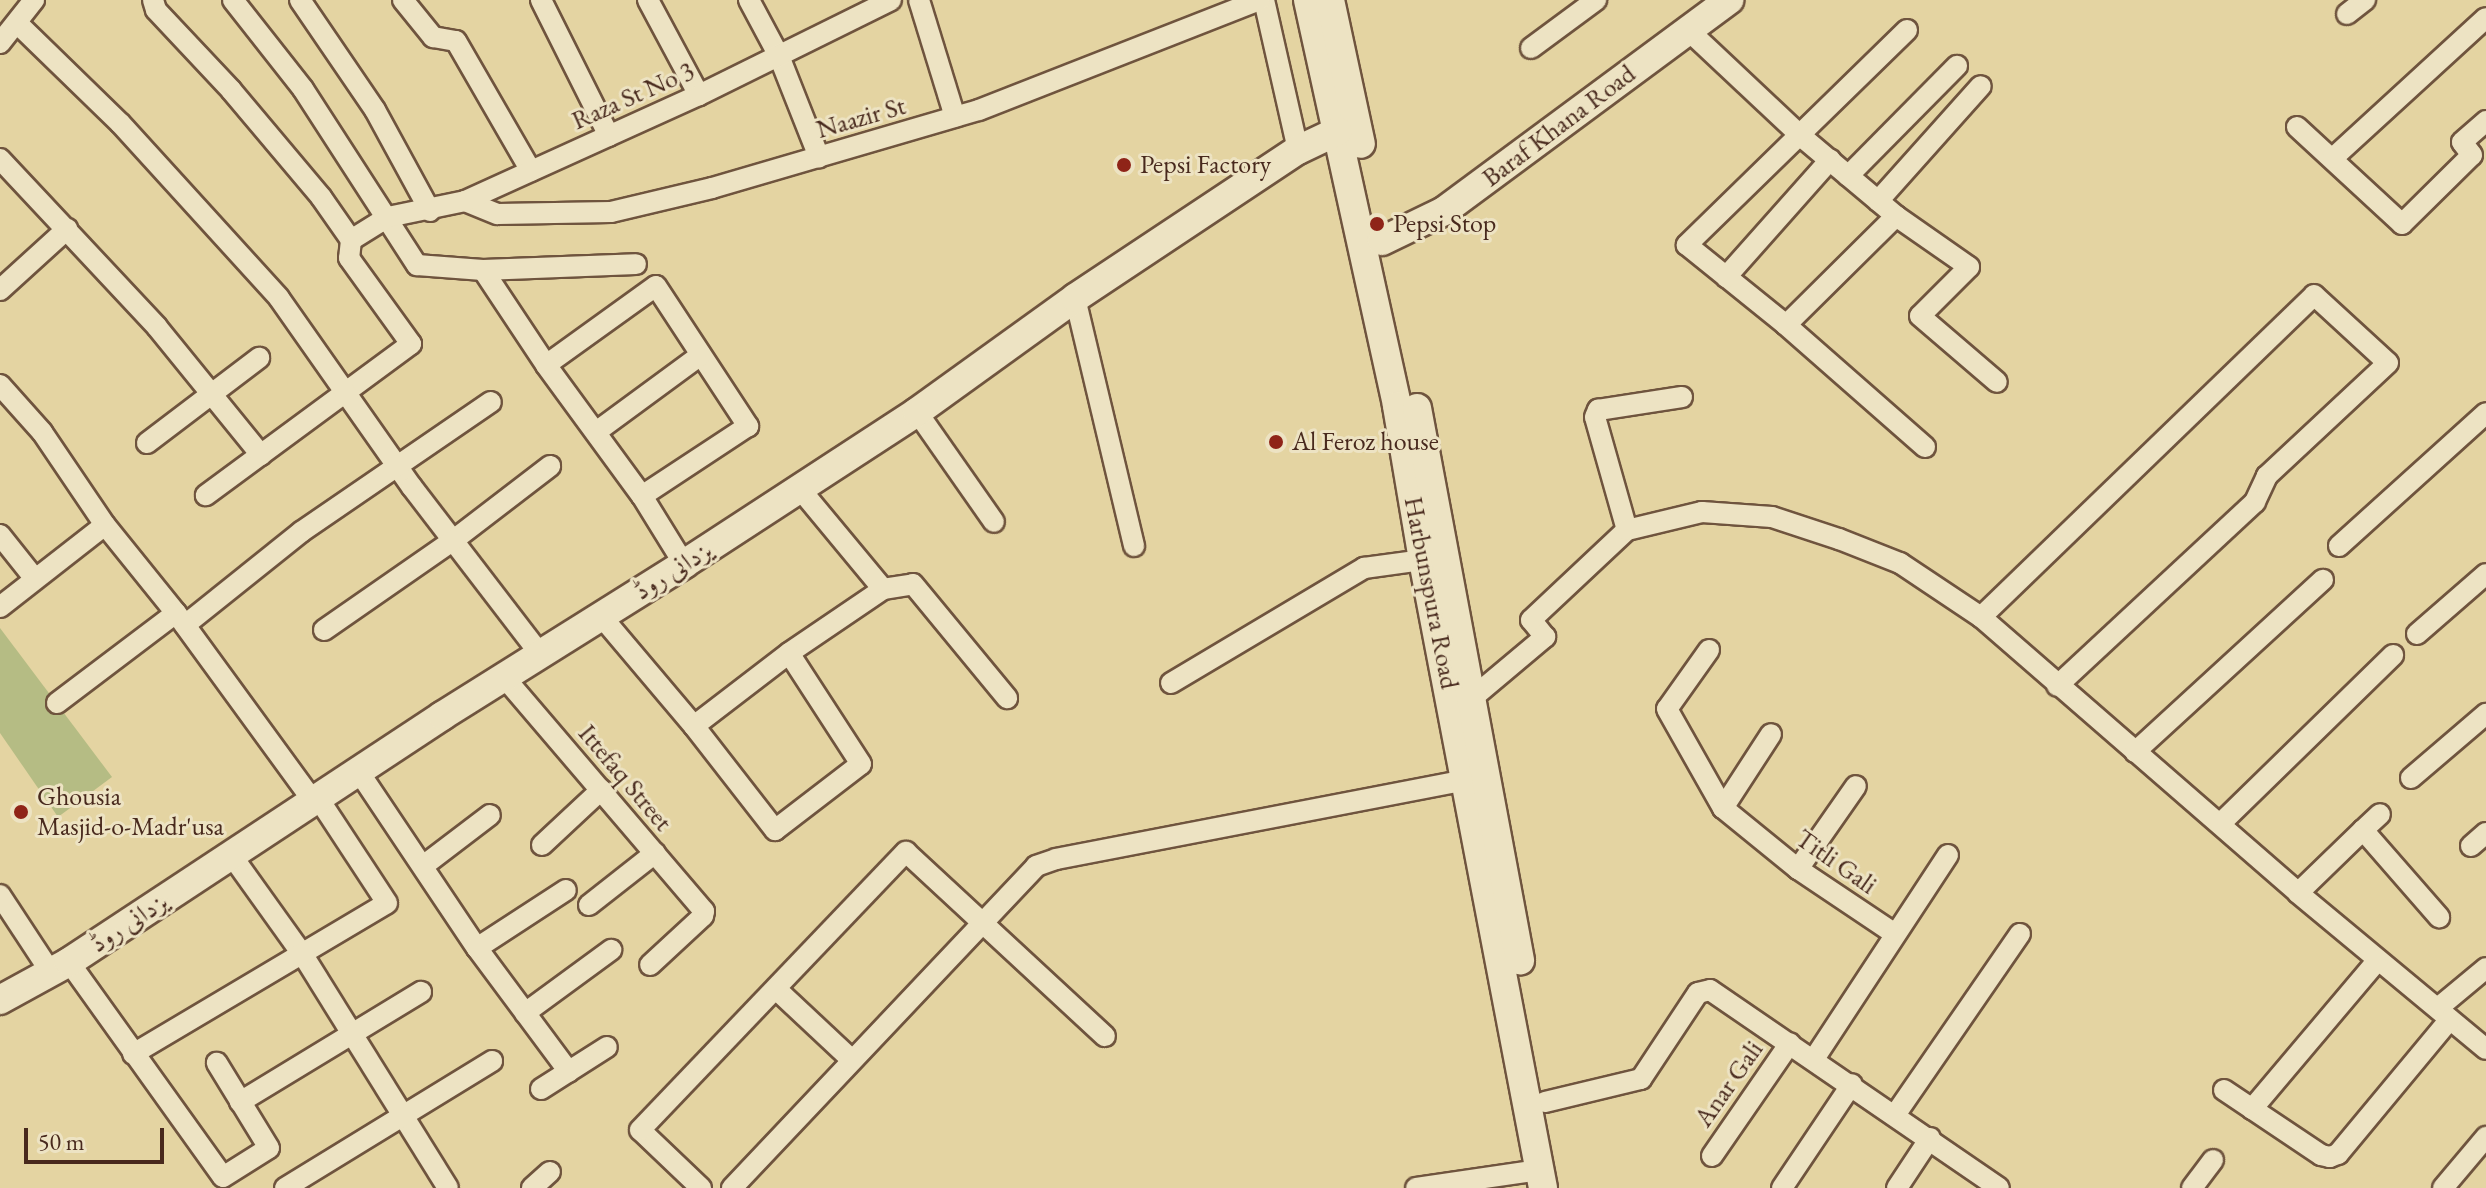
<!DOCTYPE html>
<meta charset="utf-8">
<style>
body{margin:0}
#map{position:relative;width:2486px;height:1188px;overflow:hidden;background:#e4d4a2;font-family:"EB Garamond",Amiri,serif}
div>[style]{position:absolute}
.green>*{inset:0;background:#b5bc84}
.roads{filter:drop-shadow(2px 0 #6f543e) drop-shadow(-2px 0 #6f543e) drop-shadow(0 2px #6f543e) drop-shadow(0 -2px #6f543e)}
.street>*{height:20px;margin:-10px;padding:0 10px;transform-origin:10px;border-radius:10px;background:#ede3c3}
.secondary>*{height:28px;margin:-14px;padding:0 14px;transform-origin:14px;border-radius:14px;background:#ede3c3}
.dots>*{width:22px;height:22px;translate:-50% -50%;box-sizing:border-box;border:4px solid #ede3c3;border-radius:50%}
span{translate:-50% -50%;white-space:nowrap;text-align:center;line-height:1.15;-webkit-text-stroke:6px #ede3c3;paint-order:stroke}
.street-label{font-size:26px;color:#48291d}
.poi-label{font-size:26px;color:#48291d}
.left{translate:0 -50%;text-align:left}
.scale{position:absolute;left:24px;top:1128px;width:140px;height:36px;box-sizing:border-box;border:4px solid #48291d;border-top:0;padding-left:10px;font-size:24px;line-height:28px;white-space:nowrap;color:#48291d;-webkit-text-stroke:6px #ede3c3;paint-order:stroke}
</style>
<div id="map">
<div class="green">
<i style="clip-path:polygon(0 628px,112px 777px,58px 817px,0 733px)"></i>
</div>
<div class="roads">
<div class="street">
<i style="left:153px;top:0;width:10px;rotate:73deg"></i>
<i style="left:156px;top:10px;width:110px;rotate:46.8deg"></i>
<i style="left:231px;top:90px;width:140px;rotate:49.9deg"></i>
<i style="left:321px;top:197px;width:52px;rotate:55.1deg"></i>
<i style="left:351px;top:240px;width:18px;rotate:96deg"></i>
<i style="left:349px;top:258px;width:106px;rotate:54.2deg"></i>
<i style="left:411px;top:344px;width:255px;rotate:143.6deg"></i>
<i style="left:233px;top:0;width:113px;rotate:51.8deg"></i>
<i style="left:303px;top:89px;width:210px;rotate:57.1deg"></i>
<i style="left:417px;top:265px;width:66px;rotate:4.3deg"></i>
<i style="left:483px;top:270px;width:114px;rotate:56.4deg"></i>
<i style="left:546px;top:365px;width:162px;rotate:53.8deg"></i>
<i style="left:642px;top:496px;width:80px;rotate:58.3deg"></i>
<i style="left:300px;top:0;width:133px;rotate:55.7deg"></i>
<i style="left:375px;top:110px;width:115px;rotate:61.4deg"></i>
<i style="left:403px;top:0;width:48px;rotate:51deg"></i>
<i style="left:433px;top:37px;width:23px;rotate:10deg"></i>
<i style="left:456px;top:41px;width:150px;rotate:60deg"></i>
<i style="left:541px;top:0;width:152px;rotate:63.4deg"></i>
<i style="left:648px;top:0;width:108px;rotate:61.8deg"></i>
<i style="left:749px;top:0;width:64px;rotate:61.8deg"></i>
<i style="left:779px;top:56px;width:109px;rotate:68.4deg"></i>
<i style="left:919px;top:0;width:122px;rotate:72.9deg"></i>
<i style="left:1264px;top:0;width:154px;rotate:77.2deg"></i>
<i style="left:2347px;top:14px;width:23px;rotate:-38deg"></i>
<i style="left:17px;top:23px;width:144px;rotate:44.2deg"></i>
<i style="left:120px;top:123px;width:236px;rotate:47.7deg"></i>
<i style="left:279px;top:298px;width:231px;rotate:54.9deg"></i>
<i style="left:412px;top:487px;width:210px;rotate:52.5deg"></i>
<i style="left:1687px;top:29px;width:158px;rotate:43.2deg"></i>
<i style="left:1802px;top:137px;width:123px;rotate:40deg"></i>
<i style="left:1896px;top:216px;width:89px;rotate:34.9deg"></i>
<i style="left:1969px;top:267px;width:69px;rotate:135deg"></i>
<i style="left:1920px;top:316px;width:101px;rotate:40.6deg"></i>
<i style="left:1907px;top:30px;width:308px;rotate:135.7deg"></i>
<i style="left:1687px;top:245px;width:127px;rotate:38.9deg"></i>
<i style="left:1786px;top:325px;width:185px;rotate:41.3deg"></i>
<i style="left:0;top:43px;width:55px;rotate:-51.7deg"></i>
<i style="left:1531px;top:48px;width:81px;rotate:-36.4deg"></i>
<i style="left:2297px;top:127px;width:143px;rotate:42.7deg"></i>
<i style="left:2402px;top:224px;width:98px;rotate:-44.6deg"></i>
<i style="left:2472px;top:155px;width:16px;rotate:-128deg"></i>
<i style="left:2462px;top:142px;width:32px;rotate:-41deg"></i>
<i style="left:2333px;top:158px;width:207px;rotate:-42.5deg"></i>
<i style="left:0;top:159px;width:230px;rotate:46.9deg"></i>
<i style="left:157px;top:327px;width:165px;rotate:50.9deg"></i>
<i style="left:1848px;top:176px;width:155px;rotate:-45.3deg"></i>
<i style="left:465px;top:201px;width:35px;rotate:22deg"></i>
<i style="left:498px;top:214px;width:113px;rotate:-1deg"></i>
<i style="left:611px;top:212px;width:104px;rotate:-13.4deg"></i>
<i style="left:712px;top:188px;width:278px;rotate:-16.3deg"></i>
<i style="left:979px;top:110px;width:301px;rotate:-21.4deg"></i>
<i style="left:1878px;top:201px;width:154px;rotate:-48.2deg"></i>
<i style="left:351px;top:240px;width:44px;rotate:-31.9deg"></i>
<i style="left:388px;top:217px;width:79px;rotate:-11.7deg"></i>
<i style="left:465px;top:201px;width:257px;rotate:-24.4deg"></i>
<i style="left:699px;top:95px;width:214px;rotate:-26.3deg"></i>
<i style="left:483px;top:270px;width:153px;rotate:-2.2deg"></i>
<i style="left:1726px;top:277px;width:157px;rotate:-48.4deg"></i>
<i style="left:0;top:290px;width:91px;rotate:-42.3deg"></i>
<i style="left:1075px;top:298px;width:255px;rotate:76.6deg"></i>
<i style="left:1786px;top:325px;width:155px;rotate:-44.7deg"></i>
<i style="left:546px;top:365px;width:135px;rotate:-35.7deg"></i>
<i style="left:656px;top:286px;width:168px;rotate:56.7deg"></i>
<i style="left:748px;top:426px;width:127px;rotate:146.6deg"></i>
<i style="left:0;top:385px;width:63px;rotate:48.2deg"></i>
<i style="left:42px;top:432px;width:112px;rotate:55.9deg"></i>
<i style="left:917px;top:412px;width:134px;rotate:55deg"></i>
<i style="left:596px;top:432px;width:130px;rotate:-36.3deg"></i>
<i style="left:147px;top:443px;width:141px;rotate:-37.2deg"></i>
<i style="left:1627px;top:530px;width:117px;rotate:-105.8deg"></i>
<i style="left:1595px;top:417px;width:8px;rotate:-67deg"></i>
<i style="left:1598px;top:410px;width:85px;rotate:-8.8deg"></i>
<i style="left:0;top:535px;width:56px;rotate:51.5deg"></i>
<i style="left:2339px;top:546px;width:198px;rotate:-42.1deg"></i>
<i style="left:883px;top:589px;width:30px;rotate:-9deg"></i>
<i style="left:913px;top:584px;width:148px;rotate:50.5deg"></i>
<i style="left:0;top:607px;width:133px;rotate:-38deg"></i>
<i style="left:105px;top:525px;width:113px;rotate:51.1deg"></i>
<i style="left:601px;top:616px;width:144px;rotate:49.8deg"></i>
<i style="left:694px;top:726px;width:120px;rotate:-37.5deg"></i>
<i style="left:789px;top:653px;width:114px;rotate:-34.2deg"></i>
<i style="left:883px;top:589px;width:131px;rotate:-129.7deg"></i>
<i style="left:1981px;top:617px;width:463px;rotate:-44deg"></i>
<i style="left:2314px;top:295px;width:100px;rotate:42.6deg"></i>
<i style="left:2388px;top:363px;width:166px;rotate:137deg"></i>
<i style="left:2267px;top:476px;width:29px;rotate:115deg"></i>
<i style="left:2255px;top:502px;width:270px;rotate:137.1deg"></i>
<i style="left:185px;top:625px;width:149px;rotate:-38.7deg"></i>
<i style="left:301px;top:532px;width:230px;rotate:-34.4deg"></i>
<i style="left:324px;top:630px;width:160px;rotate:-34.8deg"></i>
<i style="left:455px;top:539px;width:120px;rotate:-37.5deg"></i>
<i style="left:2417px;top:634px;width:91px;rotate:-41deg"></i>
<i style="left:1709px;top:650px;width:72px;rotate:125.4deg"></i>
<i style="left:1667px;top:709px;width:114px;rotate:60.5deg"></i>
<i style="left:1723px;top:808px;width:97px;rotate:39.1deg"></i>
<i style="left:1798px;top:869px;width:117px;rotate:33.8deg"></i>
<i style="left:504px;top:677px;width:308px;rotate:49.5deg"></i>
<i style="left:704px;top:911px;width:5px;rotate:101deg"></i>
<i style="left:703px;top:916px;width:72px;rotate:137.2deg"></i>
<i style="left:1171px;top:683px;width:225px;rotate:-30.8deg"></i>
<i style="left:1364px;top:568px;width:60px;rotate:-7.7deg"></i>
<i style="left:1471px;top:699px;width:97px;rotate:-40deg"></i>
<i style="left:1545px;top:637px;width:22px;rotate:-129deg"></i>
<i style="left:1531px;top:620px;width:132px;rotate:-43.2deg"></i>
<i style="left:1627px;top:530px;width:77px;rotate:-13.5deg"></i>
<i style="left:1702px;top:512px;width:70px;rotate:4.1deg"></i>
<i style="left:1772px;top:517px;width:71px;rotate:18.2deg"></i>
<i style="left:1839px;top:539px;width:66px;rotate:21.5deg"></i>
<i style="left:1900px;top:563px;width:97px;rotate:33.7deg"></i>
<i style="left:1981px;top:617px;width:420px;rotate:41deg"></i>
<i style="left:2298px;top:893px;width:244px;rotate:39.7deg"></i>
<i style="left:57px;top:703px;width:149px;rotate:-37.1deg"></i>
<i style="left:176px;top:613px;width:233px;rotate:53.9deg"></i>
<i style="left:694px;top:726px;width:132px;rotate:52.1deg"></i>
<i style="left:775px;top:830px;width:108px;rotate:-37.5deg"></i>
<i style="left:861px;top:764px;width:132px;rotate:-123deg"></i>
<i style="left:2135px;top:752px;width:255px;rotate:-42.5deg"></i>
<i style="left:359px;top:772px;width:212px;rotate:56.2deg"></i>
<i style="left:477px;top:948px;width:154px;rotate:53.4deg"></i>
<i style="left:2411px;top:778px;width:99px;rotate:-40.5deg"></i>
<i style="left:1723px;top:808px;width:88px;rotate:-57deg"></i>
<i style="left:2220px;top:824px;width:242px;rotate:-44.3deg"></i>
<i style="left:2363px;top:830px;width:23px;rotate:-43deg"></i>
<i style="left:542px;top:845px;width:81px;rotate:-43deg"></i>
<i style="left:2471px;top:846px;width:20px;rotate:-41deg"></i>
<i style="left:232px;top:856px;width:122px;rotate:54.4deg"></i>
<i style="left:303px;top:955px;width:274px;rotate:58.1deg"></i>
<i style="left:423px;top:866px;width:84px;rotate:-37.3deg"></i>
<i style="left:1798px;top:869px;width:101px;rotate:-55.1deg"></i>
<i style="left:2298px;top:893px;width:91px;rotate:-44.1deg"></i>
<i style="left:2363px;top:830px;width:116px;rotate:48.9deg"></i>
<i style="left:0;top:895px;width:91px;rotate:56.7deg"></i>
<i style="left:589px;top:905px;width:84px;rotate:-38.2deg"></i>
<i style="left:477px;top:948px;width:106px;rotate:-33.1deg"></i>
<i style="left:69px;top:962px;width:264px;rotate:54.4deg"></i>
<i style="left:223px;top:1177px;width:54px;rotate:-32.2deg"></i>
<i style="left:269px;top:1148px;width:100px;rotate:-121.5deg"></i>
<i style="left:776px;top:989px;width:104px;rotate:43.1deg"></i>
<i style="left:2438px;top:1008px;width:62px;rotate:-39.8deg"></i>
<i style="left:525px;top:1013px;width:107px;rotate:-36.2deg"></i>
<i style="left:133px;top:1054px;width:295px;rotate:-30.7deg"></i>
<i style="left:387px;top:903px;width:126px;rotate:-123.3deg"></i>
<i style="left:1814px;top:1059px;width:244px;rotate:-56.7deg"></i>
<i style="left:541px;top:1089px;width:78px;rotate:-32.5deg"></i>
<i style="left:2224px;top:1090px;width:117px;rotate:33.8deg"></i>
<i style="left:2321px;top:1155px;width:9px;rotate:13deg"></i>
<i style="left:2330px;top:1157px;width:9px;rotate:-21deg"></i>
<i style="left:2338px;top:1154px;width:175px;rotate:-50.3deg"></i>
<i style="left:240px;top:1102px;width:212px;rotate:-31.3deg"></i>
<i style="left:1545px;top:1102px;width:99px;rotate:-13.5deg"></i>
<i style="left:1641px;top:1079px;width:103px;rotate:-56.5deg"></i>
<i style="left:1698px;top:993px;width:12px;rotate:-14deg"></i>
<i style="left:1710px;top:990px;width:350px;rotate:34.4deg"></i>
<i style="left:2252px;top:1109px;width:195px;rotate:-49.8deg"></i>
<i style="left:1895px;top:1115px;width:220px;rotate:-55.4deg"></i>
<i style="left:1712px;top:1156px;width:137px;rotate:-55.4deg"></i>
<i style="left:285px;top:1188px;width:243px;rotate:-31.5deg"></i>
<i style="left:532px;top:1188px;width:24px;rotate:-42deg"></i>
<i style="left:701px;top:1188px;width:84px;rotate:-136.4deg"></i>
<i style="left:640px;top:1130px;width:385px;rotate:-46.3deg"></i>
<i style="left:906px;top:852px;width:271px;rotate:42.8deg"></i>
<i style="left:732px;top:1188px;width:443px;rotate:-46.6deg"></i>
<i style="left:1036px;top:866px;width:21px;rotate:-19deg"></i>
<i style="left:1056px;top:859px;width:419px;rotate:-10.9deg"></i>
<i style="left:1416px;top:1188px;width:125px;rotate:-8.3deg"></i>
<i style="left:1782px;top:1188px;width:125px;rotate:-56.1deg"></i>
<i style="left:1897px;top:1188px;width:60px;rotate:-56.6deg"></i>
<i style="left:2192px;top:1188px;width:35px;rotate:-53deg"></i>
<i style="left:2443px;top:1188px;width:67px;rotate:-49.9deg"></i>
</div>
<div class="secondary">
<i style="left:1308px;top:0;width:416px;rotate:77.6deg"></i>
<i style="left:1397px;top:406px;width:156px;rotate:80.4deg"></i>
<i style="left:1423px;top:560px;width:639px;rotate:79.18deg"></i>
<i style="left:1330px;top:0;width:147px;rotate:77.9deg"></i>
<i style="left:1382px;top:241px;width:69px;rotate:-25.8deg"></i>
<i style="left:1444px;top:211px;width:355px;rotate:-36.5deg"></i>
<i style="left:1417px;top:408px;width:562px;rotate:79.43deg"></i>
<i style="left:0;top:1000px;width:79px;rotate:-28.8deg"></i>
<i style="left:69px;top:962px;width:447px;rotate:-33.4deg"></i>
<i style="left:442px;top:716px;width:286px;rotate:-32.1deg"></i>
<i style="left:684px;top:564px;width:278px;rotate:-33.1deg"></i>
<i style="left:917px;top:412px;width:195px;rotate:-35.8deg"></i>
<i style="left:1075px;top:298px;width:268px;rotate:-33.6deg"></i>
<i style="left:1298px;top:150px;width:44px;rotate:-25.4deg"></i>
</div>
</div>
<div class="dots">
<i style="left:1124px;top:165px;background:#8f2418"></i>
<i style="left:1377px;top:224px;background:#8f2418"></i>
<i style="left:1276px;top:442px;background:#8f2418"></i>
<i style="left:21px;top:812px;background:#8f2418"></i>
</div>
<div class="street-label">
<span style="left:633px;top:96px;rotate:-24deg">Raza St No 3</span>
<span style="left:861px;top:118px;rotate:-16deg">Naazir St</span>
<span style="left:1559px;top:126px;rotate:-37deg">Baraf Khana Road</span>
<span style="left:673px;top:571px;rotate:-32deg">یزدانی روڈ</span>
<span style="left:1431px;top:593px;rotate:79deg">Harbunspura Road</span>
<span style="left:625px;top:778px;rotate:50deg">Ittefaq Street</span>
<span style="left:1836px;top:862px;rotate:35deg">Titli Gali</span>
<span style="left:129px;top:923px;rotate:-33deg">یزدانی روڈ</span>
<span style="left:1729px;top:1084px;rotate:-55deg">Anar Gali</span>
</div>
<div class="poi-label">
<span class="left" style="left:1140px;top:165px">Pepsi Factory</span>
<span class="left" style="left:1393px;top:224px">Pepsi Stop</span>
<span class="left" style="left:1292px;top:442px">Al Feroz house</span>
<span class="left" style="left:37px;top:812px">Ghousia<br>Masjid-o-Madr'usa</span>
</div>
<div class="scale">50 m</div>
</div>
